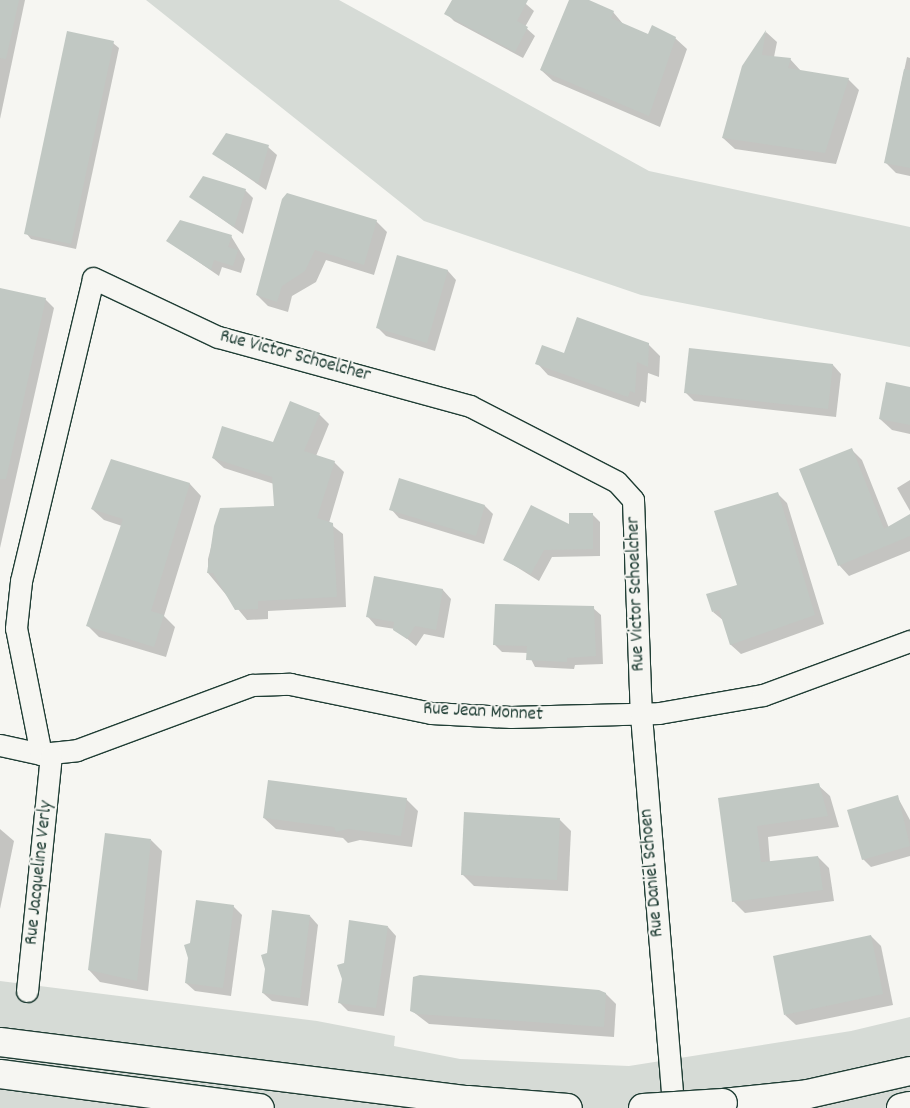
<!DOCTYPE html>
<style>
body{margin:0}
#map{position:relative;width:910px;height:1108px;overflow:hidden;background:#f6f6f2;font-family:Dekko,sans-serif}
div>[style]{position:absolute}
.green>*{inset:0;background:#d6dbd6}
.shadow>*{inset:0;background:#0003}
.building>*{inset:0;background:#c1c8c3}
.roads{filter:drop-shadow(1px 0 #1f3d34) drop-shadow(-1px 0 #1f3d34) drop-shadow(0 1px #1f3d34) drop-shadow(0 -1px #1f3d34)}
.minor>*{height:21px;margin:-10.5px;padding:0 10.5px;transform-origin:10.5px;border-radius:10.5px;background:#f6f6f2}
.trunk>*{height:28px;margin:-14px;padding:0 14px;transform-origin:14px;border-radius:14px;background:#f6f6f2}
.bridges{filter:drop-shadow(1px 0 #1f3d34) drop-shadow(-1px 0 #1f3d34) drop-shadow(0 1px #1f3d34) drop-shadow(0 -1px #1f3d34)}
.trunk-bridge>*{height:28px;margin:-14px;padding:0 14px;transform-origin:14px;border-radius:14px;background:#f6f6f2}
span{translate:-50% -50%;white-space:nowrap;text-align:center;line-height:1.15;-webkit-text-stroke:4px #f6f6f2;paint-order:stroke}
.street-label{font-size:19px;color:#1f3d34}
</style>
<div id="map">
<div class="green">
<i style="clip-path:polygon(146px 0,339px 0,649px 171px,910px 227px,910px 347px,641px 295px,424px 221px)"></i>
<i style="clip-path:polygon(0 981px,317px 1021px,395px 1036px,394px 1046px,460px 1059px,629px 1066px,851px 1031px,910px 1017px,910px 1108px,0 1108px)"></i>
</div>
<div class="shadow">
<i style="clip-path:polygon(0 0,25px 0,0 119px)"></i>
<i style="clip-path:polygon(453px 0,526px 4px,534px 11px,525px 27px,535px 36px,523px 58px,454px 21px,446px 13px)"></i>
<i style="clip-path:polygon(570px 0,586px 0,613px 12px,624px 25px,649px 35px,675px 38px,687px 49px,660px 127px,553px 81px,541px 70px)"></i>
<i style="clip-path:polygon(766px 32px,777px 42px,774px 57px,790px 59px,801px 71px,848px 79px,859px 90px,836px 164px,735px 149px,723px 138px,743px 67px)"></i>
<i style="clip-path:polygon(113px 43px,119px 48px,76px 249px,31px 239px,26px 233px)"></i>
<i style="clip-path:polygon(907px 57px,910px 58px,910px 176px,896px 173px,885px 162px)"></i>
<i style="clip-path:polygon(268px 147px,277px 155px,266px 190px,214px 154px)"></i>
<i style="clip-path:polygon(245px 190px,253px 198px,243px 234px,191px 197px)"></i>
<i style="clip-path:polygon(283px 200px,376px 221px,387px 232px,374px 275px,326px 260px,316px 282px,292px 296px,288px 312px,268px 306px,257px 295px)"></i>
<i style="clip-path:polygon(231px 236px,245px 259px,241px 273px,222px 267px,219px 276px,168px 241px)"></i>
<i style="clip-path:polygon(398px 256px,448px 271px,456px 280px,435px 351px,386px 336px,377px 327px)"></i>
<i style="clip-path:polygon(0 289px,45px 299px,54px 308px,0 548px)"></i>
<i style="clip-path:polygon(648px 344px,660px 356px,659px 377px,648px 373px,646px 403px,641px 401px,639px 407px,548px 375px,537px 363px)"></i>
<i style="clip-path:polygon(833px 365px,841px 374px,836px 417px,694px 401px,686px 393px)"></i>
<i style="clip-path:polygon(910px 389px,910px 434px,892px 430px,880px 419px)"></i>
<i style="clip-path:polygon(319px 414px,329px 424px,316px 456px,334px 462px,344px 472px,329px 523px,343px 534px,346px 607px,268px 611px,268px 619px,247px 620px,208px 573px,208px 559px,221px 509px,275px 507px,274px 484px,224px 468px,213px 458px,274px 444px)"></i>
<i style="clip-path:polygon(852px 450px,862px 460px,889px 528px,910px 515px,910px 551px,849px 576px,839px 565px)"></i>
<i style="clip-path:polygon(112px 461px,190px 484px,201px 496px,164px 616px,175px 627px,166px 657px,99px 637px,88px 626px,122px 526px,104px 520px,92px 509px)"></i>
<i style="clip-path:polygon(910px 480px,910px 511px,897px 488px)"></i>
<i style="clip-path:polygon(777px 493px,787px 503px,824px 624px,741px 654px,731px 645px,724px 621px,713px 612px,738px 585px)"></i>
<i style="clip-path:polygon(485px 506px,493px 514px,484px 544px,399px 518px,391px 509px)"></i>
<i style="clip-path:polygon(592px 514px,600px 522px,600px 556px,552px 557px,539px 581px,504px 559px)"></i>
<i style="clip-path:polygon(375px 578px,443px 590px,451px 599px,444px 638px,424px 634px,416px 646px,395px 629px,376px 626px,368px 617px)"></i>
<i style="clip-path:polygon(593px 608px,601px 615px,603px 664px,575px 665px,574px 669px,535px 667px,528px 653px,502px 652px,494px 644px)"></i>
<i style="clip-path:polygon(818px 785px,830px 796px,839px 827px,768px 837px,770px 862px,818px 857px,829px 868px,834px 901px,745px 913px,733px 901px,719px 800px)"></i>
<i style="clip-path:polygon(897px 796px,910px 820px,910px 856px,871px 867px,863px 859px)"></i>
<i style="clip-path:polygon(406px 799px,418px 811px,412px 847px,360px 840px,348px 843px,343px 838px,276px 829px,264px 818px)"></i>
<i style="clip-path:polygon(560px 820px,571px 831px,568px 891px,474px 886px,463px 875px)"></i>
<i style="clip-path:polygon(0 829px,14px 841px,0 909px)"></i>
<i style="clip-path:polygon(151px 840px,162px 851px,148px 991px,100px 982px,89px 970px)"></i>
<i style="clip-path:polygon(233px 906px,242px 915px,231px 996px,195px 991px,186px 983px,191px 944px)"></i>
<i style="clip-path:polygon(310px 916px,318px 925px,308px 1006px,272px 1001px,263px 993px,268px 953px)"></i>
<i style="clip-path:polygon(388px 927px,396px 936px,384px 1016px,348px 1011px,340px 1003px,345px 964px)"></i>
<i style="clip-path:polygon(871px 936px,881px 946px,893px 1005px,796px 1025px,785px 1015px)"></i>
<i style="clip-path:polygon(606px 994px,616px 1004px,614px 1037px,429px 1024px,412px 1011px)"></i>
</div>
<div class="building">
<i style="clip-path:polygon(0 0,19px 0,6px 59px,0 58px)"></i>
<i style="clip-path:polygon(452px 0,528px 0,517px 21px,528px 27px,515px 52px,444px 14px)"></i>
<i style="clip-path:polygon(569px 0,589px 0,614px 11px,611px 18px,648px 34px,652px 25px,676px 37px,649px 116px,540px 70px)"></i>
<i style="clip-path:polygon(766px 30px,762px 55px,791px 58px,788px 68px,849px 78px,825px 153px,722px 138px,742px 66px)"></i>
<i style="clip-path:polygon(67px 31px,114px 41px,71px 244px,24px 234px)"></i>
<i style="clip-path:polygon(904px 69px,910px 70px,910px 168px,884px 163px)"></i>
<i style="clip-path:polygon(226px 133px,269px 145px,258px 183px,212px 154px)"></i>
<i style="clip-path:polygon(203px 176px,246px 189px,234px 227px,189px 197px)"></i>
<i style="clip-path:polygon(287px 193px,377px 220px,364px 265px,315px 250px,305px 271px,282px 286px,277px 302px,256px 295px,282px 199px)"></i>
<i style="clip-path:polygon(180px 220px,232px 235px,228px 247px,238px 250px,233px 266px,214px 260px,211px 270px,166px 241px)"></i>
<i style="clip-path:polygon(397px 255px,448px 270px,427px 343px,376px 328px)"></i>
<i style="clip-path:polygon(0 288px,46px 298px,6px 479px,0 479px)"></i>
<i style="clip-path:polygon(577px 317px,649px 343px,648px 367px,637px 362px,635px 393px,630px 391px,628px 397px,535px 364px,542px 345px,564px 353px)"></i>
<i style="clip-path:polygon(689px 348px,833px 364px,828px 409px,684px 393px)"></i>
<i style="clip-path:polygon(886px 382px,910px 387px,910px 425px,879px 419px)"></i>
<i style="clip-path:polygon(290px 401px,320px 413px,304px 451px,335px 461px,317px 518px,333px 523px,337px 597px,258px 601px,258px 609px,235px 610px,213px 573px,207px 573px,214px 526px,220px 508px,274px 506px,272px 477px,212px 458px,222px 426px,273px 442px)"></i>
<i style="clip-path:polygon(852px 448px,884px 529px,910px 514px,910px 536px,838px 566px,799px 469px)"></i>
<i style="clip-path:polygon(111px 459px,190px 483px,151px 611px,164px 615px,154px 647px,86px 626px,123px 519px,91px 509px)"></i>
<i style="clip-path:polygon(399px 478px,485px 505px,476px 536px,389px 510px)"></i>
<i style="clip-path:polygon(778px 492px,815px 615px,730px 645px,719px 610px,712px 612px,706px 594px,737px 585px,714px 511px)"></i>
<i style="clip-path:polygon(531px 505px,569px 524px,569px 513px,593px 513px,593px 549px,544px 550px,531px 574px,503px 560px)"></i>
<i style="clip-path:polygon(374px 576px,443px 589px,436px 630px,415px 626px,407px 639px,393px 630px,394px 622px,366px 617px)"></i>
<i style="clip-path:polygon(495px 604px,594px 606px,596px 656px,567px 658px,567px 662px,526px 660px,527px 646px,493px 645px)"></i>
<i style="clip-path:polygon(268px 780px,407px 798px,401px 836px,348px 829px,336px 832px,334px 827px,263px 818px)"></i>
<i style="clip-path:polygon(819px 783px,828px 816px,757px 826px,761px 862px,818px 856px,823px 890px,732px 902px,718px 798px)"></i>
<i style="clip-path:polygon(898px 795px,910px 846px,862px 860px,847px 810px)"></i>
<i style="clip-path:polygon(464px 812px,560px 818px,557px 880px,461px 875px)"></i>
<i style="clip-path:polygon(105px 833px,151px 839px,137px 981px,88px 970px)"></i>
<i style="clip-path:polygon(196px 900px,234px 905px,223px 988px,185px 983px,188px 958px,184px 945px,190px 943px)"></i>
<i style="clip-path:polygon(272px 910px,310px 915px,300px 998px,262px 993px,265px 969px,261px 955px,267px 953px)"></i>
<i style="clip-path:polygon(349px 920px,388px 926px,376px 1008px,338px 1003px,342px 979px,337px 965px,344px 963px)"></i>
<i style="clip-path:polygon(871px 935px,883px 994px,784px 1015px,773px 956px)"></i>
<i style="clip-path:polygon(420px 975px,599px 990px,606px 993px,604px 1027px,417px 1014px,410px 1011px,413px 977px)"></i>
</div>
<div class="roads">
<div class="minor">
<i style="left:0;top:745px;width:42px;rotate:12.4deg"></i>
<i style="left:41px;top:754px;width:36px;rotate:-6deg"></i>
<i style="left:77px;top:750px;width:187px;rotate:-20.4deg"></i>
<i style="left:252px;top:685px;width:38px;rotate:-2deg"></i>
<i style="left:290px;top:684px;width:144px;rotate:11.6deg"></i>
<i style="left:431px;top:713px;width:80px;rotate:2.9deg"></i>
<i style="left:511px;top:717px;width:148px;rotate:-1.5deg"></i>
<i style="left:659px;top:713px;width:106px;rotate:-9.8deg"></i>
<i style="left:763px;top:695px;width:157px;rotate:-20.2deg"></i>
<i style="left:41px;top:754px;width:128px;rotate:-101.2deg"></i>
<i style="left:16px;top:628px;width:47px;rotate:-83.9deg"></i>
<i style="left:21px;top:581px;width:311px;rotate:-76.6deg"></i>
<i style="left:93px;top:278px;width:138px;rotate:25.3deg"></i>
<i style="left:218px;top:337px;width:261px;rotate:15.3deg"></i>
<i style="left:470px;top:406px;width:165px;rotate:27.3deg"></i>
<i style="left:617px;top:482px;width:24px;rotate:48deg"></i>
<i style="left:633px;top:500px;width:215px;rotate:87.9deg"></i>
<i style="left:641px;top:715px;width:394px;rotate:85.3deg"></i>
<i style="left:27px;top:991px;width:237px;rotate:-84.2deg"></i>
</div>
<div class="trunk">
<i style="left:0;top:1042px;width:472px;rotate:7.1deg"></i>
<i style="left:468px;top:1100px;width:100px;rotate:4.6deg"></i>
<i style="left:0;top:1074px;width:262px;rotate:7.5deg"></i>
<i style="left:723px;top:1103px;width:85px;rotate:-6deg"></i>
<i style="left:808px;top:1094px;width:105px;rotate:-12.7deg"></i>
<i style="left:901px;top:1108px;width:9px;rotate:-13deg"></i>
</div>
</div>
<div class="bridges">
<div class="trunk-bridge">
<i style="left:643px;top:1108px;width:80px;rotate:-3.6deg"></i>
</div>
</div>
<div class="street-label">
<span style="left:295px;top:357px;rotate:15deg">Rue Victor Schoelcher</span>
<span style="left:637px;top:594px;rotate:-92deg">Rue Victor Schoelcher</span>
<span style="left:483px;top:713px;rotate:3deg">Rue Jean Monnet</span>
<span style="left:40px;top:873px;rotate:-84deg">Rue Jacqueline Verly</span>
<span style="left:653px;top:873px;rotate:-95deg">Rue Daniel Schoen</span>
</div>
</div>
